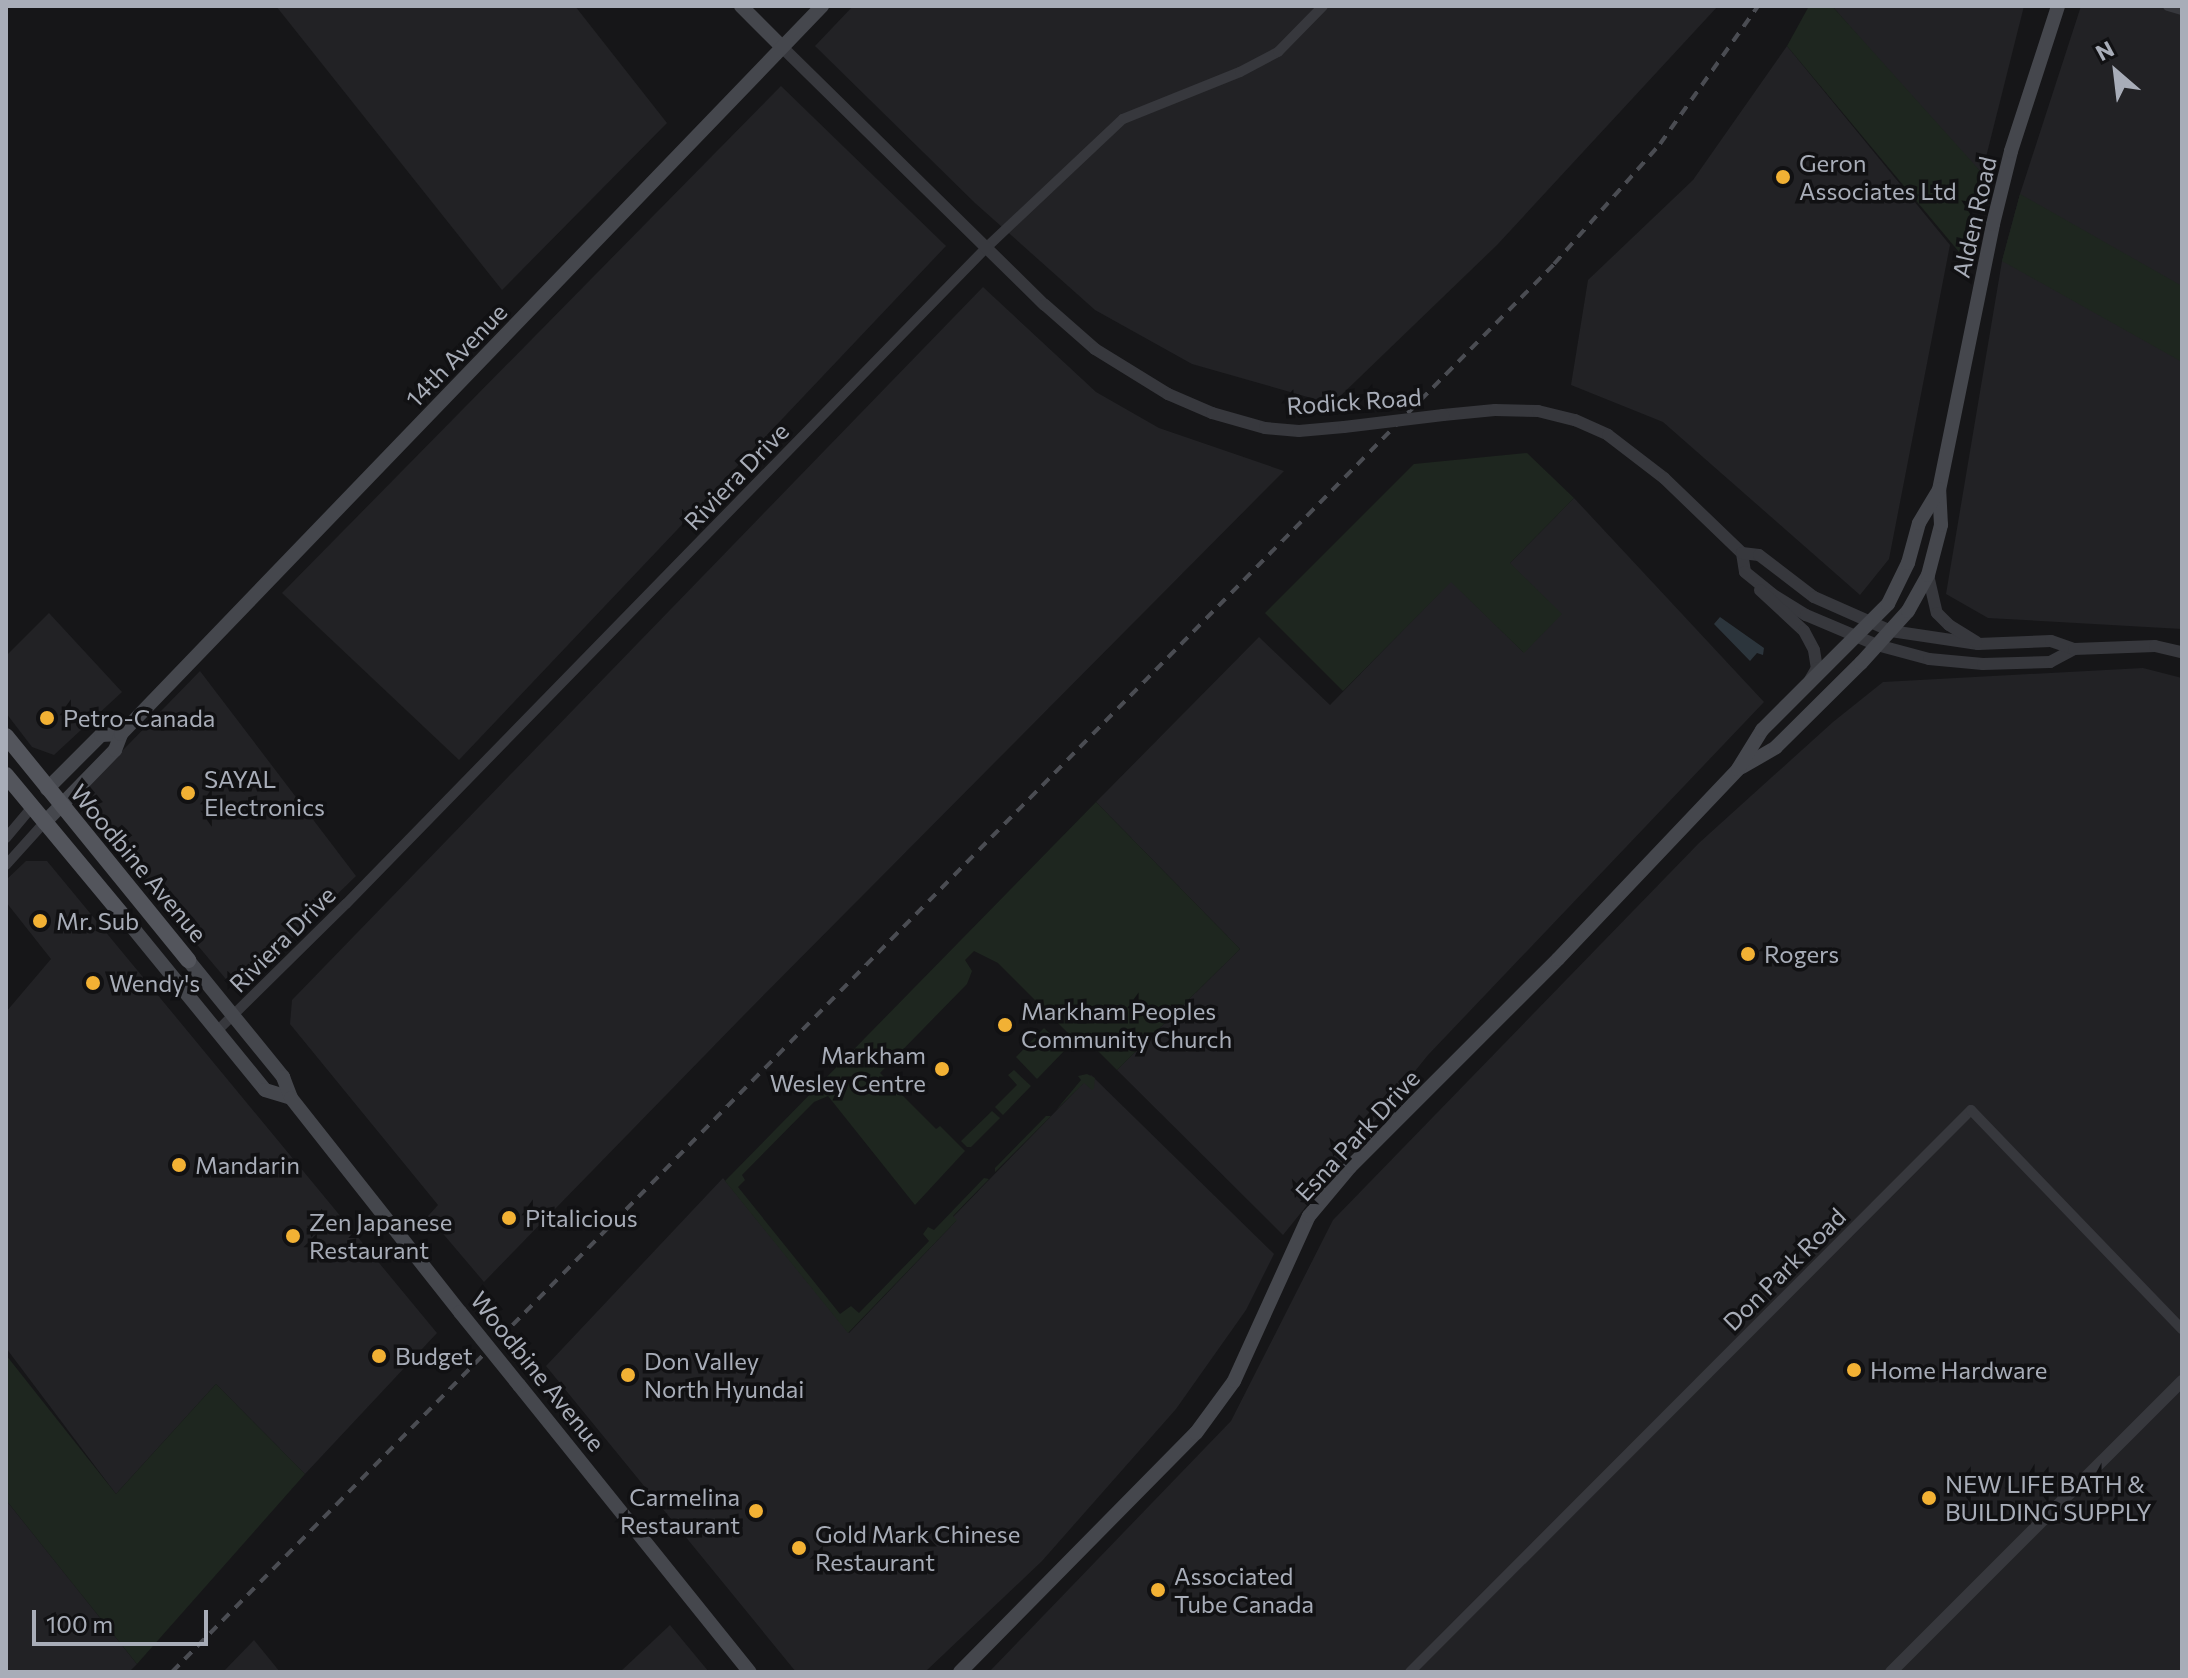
<!DOCTYPE html>
<style>
body{margin:0}
#map{position:relative;width:2188px;height:1678px;overflow:hidden;background:#161618;font-family:Commissioner,sans-serif}
div>[style]{position:absolute}
.built>*{inset:0;background:#222225}
.green>*{inset:0;background:#1e261f}
.water>*{inset:0;background:#2c353c}
.minor>*{height:10px;margin:-5px;padding:0 5px;transform-origin:5px;border-radius:5px;background:#37383d}
.tertiary>*{height:12px;margin:-6px;padding:0 6px;transform-origin:6px;border-radius:6px;background:#37383d}
.secondary>*{height:14px;margin:-7px;padding:0 7px;transform-origin:7px;border-radius:7px;background:#45474d}
.primary>*{height:16px;margin:-8px;padding:0 8px;transform-origin:8px;border-radius:8px;background:#53555c}
.rail>*{height:4px;margin-top:-2px;transform-origin:0;background:repeating-linear-gradient(90deg,#4a4c52 0 10px,transparent 0 18px)}
.tertiary-bridge>*{height:12px;margin:-6px;padding:0 6px;transform-origin:6px;border-radius:6px;background:#37383d}
.secondary-bridge>*{height:14px;margin:-7px;padding:0 7px;transform-origin:7px;border-radius:7px;background:#45474d}
.dots>*{width:22px;height:22px;translate:-50% -50%;box-sizing:border-box;border:4px solid #111113;border-radius:50%}
span{translate:-50% -50%;white-space:nowrap;text-align:center;line-height:1.15;-webkit-text-stroke:7px #111113;paint-order:stroke}
.poi-label{font-size:24px;color:#a8adb8}
.left{translate:0 -50%;text-align:left}
.right{translate:-100% -50%;text-align:right}
.street-label{font-size:24px;color:#a8adb8}
.frame{position:absolute;inset:0;border:8px solid #a8adb8;pointer-events:none}
.north{position:absolute;left:2076px;top:32px;width:80px;height:80px;-webkit-text-stroke:6px #111113;paint-order:stroke;rotate:332deg;font-size:22px;font-weight:700;line-height:32px;text-align:center;color:#a8adb8}
.north::after{content:'';display:block;margin:auto;width:28px;height:36px;background:#a8adb8;clip-path:polygon(50% 0,100% 100%,50% 72%,0 100%)}
.scale{position:absolute;left:32px;top:1610px;width:176px;height:36px;box-sizing:border-box;border:4px solid #a8adb8;border-top:0;padding-left:10px;font-size:24px;line-height:28px;white-space:nowrap;color:#a8adb8;-webkit-text-stroke:6px #111113;paint-order:stroke}
</style>
<div id="map">
<div class="built">
<i style="clip-path:polygon(276px 6px,575px 6px,667px 123px,502px 290px)"></i>
<i style="clip-path:polygon(853px 6px,1718px 6px,1497px 245px,1332px 404px,1192px 364px,1095px 310px,975px 203px,815px 46px)"></i>
<i style="clip-path:polygon(1832px 6px,2024px 6px,1982px 173px,1955px 147px)"></i>
<i style="clip-path:polygon(2081px 6px,2182px 6px,2182px 629px,1988px 618px,1946px 594px,2002px 261px,2020px 194px)"></i>
<i style="clip-path:polygon(1787px 46px,1950px 245px,1889px 559px,1860px 595px,1663px 422px,1571px 385px,1588px 280px,1693px 180px)"></i>
<i style="clip-path:polygon(781px 86px,946px 246px,459px 760px,282px 593px)"></i>
<i style="clip-path:polygon(983px 287px,1096px 392px,1159px 428px,1284px 471px,744px 1015px,484px 1282px,428px 1216px,438px 1205px,290px 1024px,292px 1000px)"></i>
<i style="clip-path:polygon(1574px 498px,1764px 702px,1428px 1055px,1283px 1235px,1117px 1070px,1240px 949px,1096px 802px,1259px 637px,1330px 705px,1451px 581px,1523px 652px,1510px 563px)"></i>
<i style="clip-path:polygon(49px 613px,122px 692px,54px 755px,32px 747px,6px 713px,6px 656px)"></i>
<i style="clip-path:polygon(2143px 668px,2182px 678px,2182px 1672px,989px 1672px,1231px 1421px,1333px 1220px,1699px 843px,1833px 722px,1883px 682px)"></i>
<i style="clip-path:polygon(200px 671px,356px 876px,247px 982px,230px 984px,111px 842px,116px 835px,106px 821px,97px 822px,85px 806px,86px 788px)"></i>
<i style="clip-path:polygon(26px 861px,47px 861px,437px 1333px,305px 1474px,216px 1384px,116px 1494px,6px 1348px,6px 1012px,51px 959px,6px 902px,6px 880px)"></i>
<i style="clip-path:polygon(1091px 1075px,1274px 1254px,1246px 1310px,1176px 1409px,1042px 1561px,925px 1672px,796px 1672px,546px 1366px,723px 1178px,849px 1333px,956px 1221px,953px 1217px)"></i>
<i style="clip-path:polygon(6px 1500px,137px 1664px,129px 1672px,6px 1672px)"></i>
<i style="clip-path:polygon(670px 1625px,709px 1672px,620px 1672px)"></i>
<i style="clip-path:polygon(254px 1640px,280px 1672px,223px 1672px)"></i>
</div>
<div class="green">
<i style="clip-path:polygon(1809px 6px,1832px 6px,1982px 173px,1959px 252px,1787px 46px)"></i>
<i style="clip-path:polygon(2020px 194px,2182px 286px,2182px 362px,2002px 261px)"></i>
<i style="clip-path:polygon(1527px 453px,1574px 498px,1510px 563px,1562px 614px,1524px 653px,1451px 582px,1343px 691px,1265px 613px,1414px 464px)"></i>
<i style="clip-path:polygon(1096px 802px,1240px 949px,1117px 1070px,1082px 1035px,1075px 1040px,998px 963px,974px 951px,965px 960px,972px 971px,967px 984px,880px 1073px,936px 1129px,940px 1126px,965px 1151px,915px 1205px,828px 1096px,814px 1102px,742px 1175px,745px 1180px,738px 1187px,840px 1314px,851px 1306px,859px 1313px,929px 1241px,923px 1234px,928px 1227px,934px 1230px,984px 1178px,989px 1179px,953px 1216px,957px 1220px,848px 1333px,725px 1181px)"></i>
<i style="clip-path:polygon(1044px 1028px,1066px 1049px,1037px 1079px,1016px 1057px)"></i>
<i style="clip-path:polygon(1014px 1070px,1031px 1086px,1003px 1115px,995px 1107px,1017px 1085px,1008px 1075px)"></i>
<i style="clip-path:polygon(1087px 1074px,1095px 1078px,1094px 1088px,1092px 1090px,1084px 1083px,1056px 1110px,1081px 1080px,1078px 1076px)"></i>
<i style="clip-path:polygon(992px 1111px,1000px 1118px,971px 1147px,967px 1147px,961px 1141px)"></i>
<i style="clip-path:polygon(1046px 1116px,1051px 1116px,995px 1172px,995px 1168px)"></i>
<i style="clip-path:polygon(6px 1355px,116px 1494px,216px 1384px,305px 1474px,137px 1664px,6px 1500px)"></i>
</div>
<div class="water">
<i style="clip-path:polygon(1720px 617px,1764px 648px,1763px 655px,1757px 653px,1750px 661px,1714px 624px)"></i>
</div>
<div class="minor">
<i style="left:2168px;top:6px;width:15px;rotate:16deg"></i>
<i style="left:6px;top:838px;width:40px;rotate:-50deg"></i>
<i style="left:6px;top:865px;width:57px;rotate:-47.9deg"></i>
<i style="left:217px;top:1031px;width:181px;rotate:-44.6deg"></i>
<i style="left:346px;top:904px;width:919px;rotate:-45.71deg"></i>
<i style="left:988px;top:246px;width:185px;rotate:-43.3deg"></i>
<i style="left:1123px;top:119px;width:126px;rotate:-21.9deg"></i>
<i style="left:1240px;top:72px;width:43px;rotate:-27.8deg"></i>
<i style="left:1278px;top:52px;width:64px;rotate:-45.6deg"></i>
<i style="left:1410px;top:1672px;width:794px;rotate:-45.05deg"></i>
<i style="left:1971px;top:1110px;width:304px;rotate:46.1deg"></i>
</div>
<div class="tertiary">
<i style="left:782px;top:47px;width:368px;rotate:44.5deg"></i>
<i style="left:1045px;top:305px;width:67px;rotate:41.3deg"></i>
<i style="left:1095px;top:349px;width:86px;rotate:31.7deg"></i>
<i style="left:1168px;top:394px;width:48px;rotate:23.4deg"></i>
<i style="left:1212px;top:413px;width:55px;rotate:15.8deg"></i>
<i style="left:1265px;top:428px;width:34px;rotate:5deg"></i>
<i style="left:1299px;top:431px;width:45px;rotate:-5.1deg"></i>
<i style="left:1443px;top:415px;width:52px;rotate:-5.5deg"></i>
<i style="left:1495px;top:410px;width:43px;rotate:1.3deg"></i>
<i style="left:1538px;top:411px;width:38px;rotate:14deg"></i>
<i style="left:1575px;top:420px;width:36px;rotate:24deg"></i>
<i style="left:1608px;top:435px;width:71px;rotate:37.5deg"></i>
<i style="left:1664px;top:478px;width:108px;rotate:43.9deg"></i>
<i style="left:1742px;top:553px;width:19px;rotate:81deg"></i>
<i style="left:1745px;top:572px;width:35px;rotate:39deg"></i>
<i style="left:1772px;top:594px;width:40px;rotate:32deg"></i>
<i style="left:1806px;top:615px;width:77px;rotate:22.9deg"></i>
<i style="left:1877px;top:645px;width:54px;rotate:15.1deg"></i>
<i style="left:1929px;top:659px;width:54px;rotate:5.3deg"></i>
<i style="left:1983px;top:664px;width:67px;rotate:-1.7deg"></i>
<i style="left:2050px;top:662px;width:27px;rotate:-28deg"></i>
<i style="left:1742px;top:553px;width:17px;rotate:7deg"></i>
<i style="left:1759px;top:555px;width:69px;rotate:37.4deg"></i>
<i style="left:1814px;top:597px;width:84px;rotate:23.8deg"></i>
<i style="left:1891px;top:631px;width:88px;rotate:8.5deg"></i>
<i style="left:1978px;top:644px;width:73px;rotate:-2.4deg"></i>
<i style="left:2051px;top:641px;width:24px;rotate:19deg"></i>
<i style="left:2074px;top:649px;width:81px;rotate:-2.1deg"></i>
<i style="left:2155px;top:646px;width:28px;rotate:13deg"></i>
<i style="left:1928px;top:575px;width:39px;rotate:77deg"></i>
<i style="left:1937px;top:613px;width:17px;rotate:45deg"></i>
<i style="left:1949px;top:625px;width:32px;rotate:32deg"></i>
<i style="left:1760px;top:590px;width:60px;rotate:43deg"></i>
<i style="left:1804px;top:631px;width:21px;rotate:62deg"></i>
<i style="left:1814px;top:650px;width:18px;rotate:81deg"></i>
<i style="left:1817px;top:668px;width:14px;rotate:120deg"></i>
<i style="left:1891px;top:1672px;width:412px;rotate:-45deg"></i>
</div>
<div class="secondary">
<i style="left:741px;top:6px;width:58px;rotate:45deg"></i>
<i style="left:1742px;top:767px;width:39px;rotate:-30deg"></i>
<i style="left:1776px;top:747px;width:120px;rotate:-44.7deg"></i>
<i style="left:1861px;top:663px;width:70px;rotate:-47.9deg"></i>
<i style="left:1908px;top:611px;width:41px;rotate:-60.9deg"></i>
<i style="left:1928px;top:575px;width:52px;rotate:-75.4deg"></i>
<i style="left:1941px;top:525px;width:35px;rotate:-93deg"></i>
<i style="left:1939px;top:490px;width:271px;rotate:-78.5deg"></i>
<i style="left:1993px;top:224px;width:75px;rotate:-76.1deg"></i>
<i style="left:2011px;top:151px;width:152px;rotate:-72deg"></i>
<i style="left:47px;top:789px;width:76px;rotate:-45deg"></i>
<i style="left:101px;top:735px;width:20px;rotate:-3deg"></i>
<i style="left:44px;top:823px;width:102px;rotate:-45.8deg"></i>
<i style="left:115px;top:750px;width:17px;rotate:-69deg"></i>
<i style="left:121px;top:734px;width:1011px;rotate:-46.08deg"></i>
<i style="left:124px;top:917px;width:223px;rotate:50.8deg"></i>
<i style="left:265px;top:1090px;width:27px;rotate:17deg"></i>
<i style="left:188px;top:960px;width:151px;rotate:50.9deg"></i>
<i style="left:283px;top:1077px;width:22px;rotate:69deg"></i>
<i style="left:291px;top:1098px;width:273px;rotate:51.7deg"></i>
<i style="left:519px;top:1385px;width:368px;rotate:51.2deg"></i>
<i style="left:960px;top:1672px;width:336px;rotate:-45.4deg"></i>
<i style="left:1196px;top:1433px;width:64px;rotate:-53.8deg"></i>
<i style="left:1234px;top:1381px;width:181px;rotate:-65.6deg"></i>
<i style="left:1309px;top:1216px;width:64px;rotate:-50.1deg"></i>
<i style="left:1350px;top:1167px;width:294px;rotate:-45deg"></i>
<i style="left:1558px;top:959px;width:262px;rotate:-46.5deg"></i>
<i style="left:1738px;top:769px;width:46px;rotate:-58.4deg"></i>
<i style="left:1762px;top:730px;width:178px;rotate:-45deg"></i>
<i style="left:1888px;top:604px;width:46px;rotate:-64deg"></i>
<i style="left:1908px;top:563px;width:41px;rotate:-74.6deg"></i>
<i style="left:1919px;top:523px;width:39px;rotate:-59deg"></i>
</div>
<div class="primary">
<i style="left:6px;top:736px;width:289px;rotate:50.9deg"></i>
<i style="left:6px;top:775px;width:185px;rotate:50.3deg"></i>
</div>
<div class="rail">
<i style="left:172px;top:1672px;width:1973px;rotate:-45.53deg"></i>
<i style="left:1554px;top:264px;width:160px;rotate:-48.5deg"></i>
<i style="left:1660px;top:144px;width:169px;rotate:-54.6deg"></i>
</div>
<div class="tertiary-bridge">
<i style="left:1344px;top:427px;width:100px;rotate:-6.9deg"></i>
</div>
<div class="secondary-bridge">
<i style="left:460px;top:1312px;width:94px;rotate:51.1deg"></i>
</div>
<div class="dots">
<i style="left:1783px;top:177px;background:#f2b134"></i>
<i style="left:47px;top:718px;background:#f2b134"></i>
<i style="left:188px;top:793px;background:#f2b134"></i>
<i style="left:40px;top:921px;background:#f2b134"></i>
<i style="left:1748px;top:954px;background:#f2b134"></i>
<i style="left:93px;top:983px;background:#f2b134"></i>
<i style="left:1005px;top:1025px;background:#f2b134"></i>
<i style="left:942px;top:1069px;background:#f2b134"></i>
<i style="left:179px;top:1165px;background:#f2b134"></i>
<i style="left:509px;top:1218px;background:#f2b134"></i>
<i style="left:293px;top:1236px;background:#f2b134"></i>
<i style="left:379px;top:1356px;background:#f2b134"></i>
<i style="left:1854px;top:1370px;background:#f2b134"></i>
<i style="left:628px;top:1375px;background:#f2b134"></i>
<i style="left:1929px;top:1498px;background:#f2b134"></i>
<i style="left:756px;top:1511px;background:#f2b134"></i>
<i style="left:799px;top:1548px;background:#f2b134"></i>
<i style="left:1158px;top:1590px;background:#f2b134"></i>
</div>
<div class="poi-label">
<span class="left" style="left:1799px;top:177px">Geron<br>Associates Ltd</span>
<span class="left" style="left:63px;top:718px">Petro-Canada</span>
<span class="left" style="left:204px;top:793px">SAYAL<br>Electronics</span>
<span class="left" style="left:56px;top:921px">Mr. Sub</span>
<span class="left" style="left:1764px;top:954px">Rogers</span>
<span class="left" style="left:109px;top:983px">Wendy's</span>
<span class="left" style="left:1021px;top:1025px">Markham Peoples<br>Community Church</span>
<span class="right" style="left:926px;top:1069px">Markham<br>Wesley Centre</span>
<span class="left" style="left:195px;top:1165px">Mandarin</span>
<span class="left" style="left:525px;top:1218px">Pitalicious</span>
<span class="left" style="left:309px;top:1236px">Zen Japanese<br>Restaurant</span>
<span class="left" style="left:395px;top:1356px">Budget</span>
<span class="left" style="left:644px;top:1375px">Don Valley<br>North Hyundai</span>
<span class="left" style="left:1870px;top:1370px">Home Hardware</span>
<span class="left" style="left:1945px;top:1498px">NEW LIFE BATH &amp;<br>BUILDING SUPPLY</span>
<span class="right" style="left:740px;top:1511px">Carmelina<br>Restaurant</span>
<span class="left" style="left:815px;top:1548px">Gold Mark Chinese<br>Restaurant</span>
<span class="left" style="left:1174px;top:1590px">Associated<br>Tube Canada</span>
</div>
<div class="street-label">
<span style="left:1974px;top:217px;rotate:-77deg">Alden Road</span>
<span style="left:456px;top:355px;rotate:-46deg">14th Avenue</span>
<span style="left:1354px;top:401px;rotate:-4deg">Rodick Road</span>
<span style="left:736px;top:476px;rotate:-46deg">Riviera Drive</span>
<span style="left:139px;top:863px;rotate:50deg">Woodbine Avenue</span>
<span style="left:282px;top:939px;rotate:-45deg">Riviera Drive</span>
<span style="left:1357px;top:1135px;rotate:-47deg">Esna Park Drive</span>
<span style="left:1784px;top:1269px;rotate:-45deg">Don Park Road</span>
<span style="left:538px;top:1371px;rotate:51deg">Woodbine Avenue</span>
</div>
<div class="frame"></div>
<div class="north">N</div>
<div class="scale">100 m</div>
</div>
